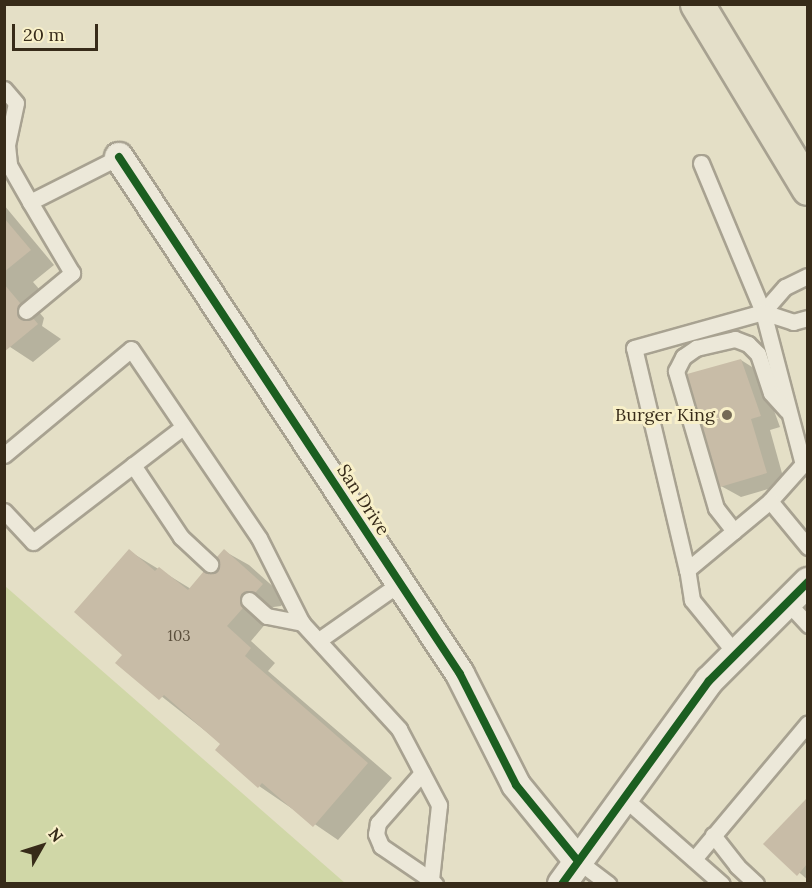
<!DOCTYPE html>
<style>
body{margin:0}
#map{position:relative;width:812px;height:888px;overflow:hidden;background:#e4dfc6;font-family:Lora,serif}
div>[style]{position:absolute}
.green>*{inset:0;background:#d0d7a7}
.shadow>*{inset:0;background:#0003}
.building>*{inset:0;background:#c8bca7}
.roads{filter:drop-shadow(2px 0 #a8a291) drop-shadow(-2px 0 #a8a291) drop-shadow(0 2px #a8a291) drop-shadow(0 -2px #a8a291)}
.lane>*{height:15px;margin:-7.5px;padding:0 7.5px;transform-origin:7.5px;border-radius:7.5px;background:#ece8d9}
.street>*{height:28px;margin:-14px;padding:0 14px;transform-origin:14px;border-radius:14px;background:#ece8d9}
.primary>*{height:33px;margin:-16.5px;padding:0 16.5px;transform-origin:16.5px;border-radius:16.5px;background:#e4dfc9}
.cycleway>*{height:8px;margin:-4px;padding:0 4px;transform-origin:4px;border-radius:4px;background:#1b5e20}
.dots>*{width:16px;height:16px;translate:-50% -50%;box-sizing:border-box;border:3px solid #f8f0c9;border-radius:50%}
span{translate:-50% -50%;white-space:nowrap;text-align:center;line-height:1.15;-webkit-text-stroke:6px #f8f0c9;paint-order:stroke}
.number-label{font-size:15px;color:#5b4f3c}
.number-label span{-webkit-text-stroke-width:0}
.poi-label{font-size:18px;color:#372b19}
.right{translate:-100% -50%;text-align:right}
.street-label{font-size:18px;color:#372b19}
.frame{position:absolute;inset:0;border:6px solid #372b19;pointer-events:none}
.north{position:absolute;left:12px;top:816px;width:60px;height:60px;-webkit-text-stroke:4px #f8f0c9;paint-order:stroke;rotate:51deg;font-size:16px;font-weight:700;line-height:24px;text-align:center;color:#372b19}
.north::after{content:'';display:block;margin:auto;width:21px;height:27px;background:#372b19;clip-path:polygon(50% 0,100% 100%,50% 72%,0 100%)}
.scale{position:absolute;left:12px;top:24px;width:86px;height:27px;box-sizing:border-box;border:3px solid #372b19;border-top:0;padding-left:8px;font-size:18px;line-height:21px;white-space:nowrap;color:#372b19;-webkit-text-stroke:4px #f8f0c9;paint-order:stroke}
</style>
<div id="map">
<div class="green">
<i style="clip-path:polygon(5px 586px,345px 883px,5px 883px)"></i>
</div>
<div class="shadow">
<i style="clip-path:polygon(4px 205px,54px 265px,33px 282px,40px 290px,28px 299px,44px 318px,42px 326px,61px 339px,33px 362px,4px 343px)"></i>
<i style="clip-path:polygon(741px 360px,760px 372px,780px 427px,770px 430px,785px 484px,741px 497px,721px 486px)"></i>
<i style="clip-path:polygon(129px 551px,191px 589px,219px 572px,224px 551px,249px 565px,287px 599px,281px 606px,266px 608px,267px 622px,251px 641px,275px 663px,268px 671px,392px 778px,338px 840px,259px 786px,222px 744px,118px 662px,125px 655px)"></i>
<i style="clip-path:polygon(808px 800px,808px 880px,766px 844px)"></i>
</div>
<div class="building">
<i style="clip-path:polygon(4px 218px,31px 250px,4px 272px)"></i>
<i style="clip-path:polygon(4px 284px,20px 303px,18px 317px,23px 320px,33px 318px,38px 324px,4px 352px)"></i>
<i style="clip-path:polygon(741px 359px,761px 416px,751px 419px,767px 473px,720px 487px,687px 374px)"></i>
<i style="clip-path:polygon(129px 549px,155px 571px,159px 567px,188px 590px,204px 571px,217px 570px,217px 557px,224px 549px,263px 584px,255px 593px,241px 594px,243px 608px,227px 626px,251px 648px,245px 656px,368px 763px,313px 827px,262px 783px,258px 788px,215px 750px,220px 744px,164px 695px,159px 700px,115px 663px,122px 655px,74px 612px)"></i>
<i style="clip-path:polygon(807px 798px,807px 864px,797px 876px,763px 844px)"></i>
</div>
<div class="roads">
<div class="lane">
<i style="left:4px;top:89px;width:18px;rotate:49deg"></i>
<i style="left:16px;top:103px;width:43px;rotate:102.1deg"></i>
<i style="left:7px;top:145px;width:20px;rotate:84deg"></i>
<i style="left:9px;top:165px;width:43px;rotate:60.4deg"></i>
<i style="left:30px;top:202px;width:100px;rotate:-26.8deg"></i>
<i style="left:701px;top:163px;width:161px;rotate:67.4deg"></i>
<i style="left:763px;top:312px;width:157px;rotate:75.3deg"></i>
<i style="left:803px;top:464px;width:50px;rotate:131.7deg"></i>
<i style="left:26px;top:311px;width:60px;rotate:-39.6deg"></i>
<i style="left:72px;top:273px;width:82px;rotate:-120.6deg"></i>
<i style="left:763px;top:312px;width:33px;rotate:-49deg"></i>
<i style="left:785px;top:287px;width:25px;rotate:-26deg"></i>
<i style="left:4px;top:455px;width:165px;rotate:-39.8deg"></i>
<i style="left:131px;top:349px;width:228px;rotate:55.9deg"></i>
<i style="left:259px;top:538px;width:95px;rotate:63.2deg"></i>
<i style="left:302px;top:623px;width:144px;rotate:47.5deg"></i>
<i style="left:399px;top:729px;width:86px;rotate:62.2deg"></i>
<i style="left:439px;top:805px;width:75px;rotate:96.1deg"></i>
<i style="left:431px;top:880px;width:6px;rotate:45deg"></i>
<i style="left:133px;top:465px;width:87px;rotate:56.3deg"></i>
<i style="left:181px;top:537px;width:40px;rotate:43deg"></i>
<i style="left:4px;top:511px;width:42px;rotate:46.9deg"></i>
<i style="left:33px;top:542px;width:189px;rotate:-37.5deg"></i>
<i style="left:734px;top:531px;width:29px;rotate:-128deg"></i>
<i style="left:716px;top:508px;width:143px;rotate:-106.3deg"></i>
<i style="left:676px;top:371px;width:16px;rotate:-63deg"></i>
<i style="left:683px;top:357px;width:16px;rotate:-35deg"></i>
<i style="left:696px;top:348px;width:40px;rotate:-13deg"></i>
<i style="left:735px;top:339px;width:14px;rotate:21deg"></i>
<i style="left:748px;top:344px;width:14px;rotate:45deg"></i>
<i style="left:758px;top:354px;width:41px;rotate:71.6deg"></i>
<i style="left:771px;top:393px;width:24px;rotate:48deg"></i>
<i style="left:687px;top:570px;width:228px;rotate:-103.4deg"></i>
<i style="left:634px;top:348px;width:134px;rotate:-15.6deg"></i>
<i style="left:763px;top:312px;width:32px;rotate:18deg"></i>
<i style="left:793px;top:322px;width:16px;rotate:-15deg"></i>
<i style="left:249px;top:600px;width:24px;rotate:42deg"></i>
<i style="left:267px;top:616px;width:36px;rotate:11deg"></i>
<i style="left:786px;top:601px;width:33px;rotate:47deg"></i>
<i style="left:319px;top:640px;width:99px;rotate:-35.1deg"></i>
<i style="left:736px;top:654px;width:70px;rotate:-129.2deg"></i>
<i style="left:692px;top:600px;width:30px;rotate:-99deg"></i>
<i style="left:687px;top:570px;width:108px;rotate:-39.7deg"></i>
<i style="left:770px;top:501px;width:60px;rotate:50.4deg"></i>
<i style="left:422px;top:773px;width:67px;rotate:131.3deg"></i>
<i style="left:378px;top:823px;width:11px;rotate:100deg"></i>
<i style="left:376px;top:834px;width:13px;rotate:67deg"></i>
<i style="left:381px;top:846px;width:60px;rotate:34.2deg"></i>
<i style="left:624px;top:798px;width:130px;rotate:41.3deg"></i>
<i style="left:713px;top:835px;width:39px;rotate:52deg"></i>
<i style="left:737px;top:866px;width:26px;rotate:43deg"></i>
<i style="left:694px;top:859px;width:177px;rotate:-50deg"></i>
<i style="left:578px;top:861px;width:38px;rotate:37deg"></i>
</div>
<div class="street">
<i style="left:119px;top:157px;width:619px;rotate:56.59deg"></i>
<i style="left:460px;top:674px;width:124px;rotate:63.2deg"></i>
<i style="left:516px;top:785px;width:98px;rotate:50.8deg"></i>
<i style="left:562px;top:884px;width:251px;rotate:-54.1deg"></i>
<i style="left:709px;top:681px;width:140px;rotate:-45deg"></i>
</div>
<div class="primary">
<i style="left:697px;top:4px;width:215px;rotate:58.9deg"></i>
</div>
</div>
<div class="cycleway">
<i style="left:119px;top:157px;width:619px;rotate:56.59deg"></i>
<i style="left:460px;top:674px;width:124px;rotate:63.2deg"></i>
<i style="left:516px;top:785px;width:98px;rotate:50.8deg"></i>
<i style="left:562px;top:884px;width:251px;rotate:-54.1deg"></i>
<i style="left:709px;top:681px;width:140px;rotate:-45deg"></i>
</div>
<div class="dots">
<i style="left:727px;top:415px;background:#746a56"></i>
</div>
<div class="number-label">
<span style="left:179px;top:636px">103</span>
</div>
<div class="poi-label">
<span class="right" style="left:715px;top:415px">Burger King</span>
</div>
<div class="street-label">
<span style="left:363px;top:500px;rotate:57deg">San Drive</span>
</div>
<div class="frame"></div>
<div class="north">N</div>
<div class="scale">20 m</div>
</div>
